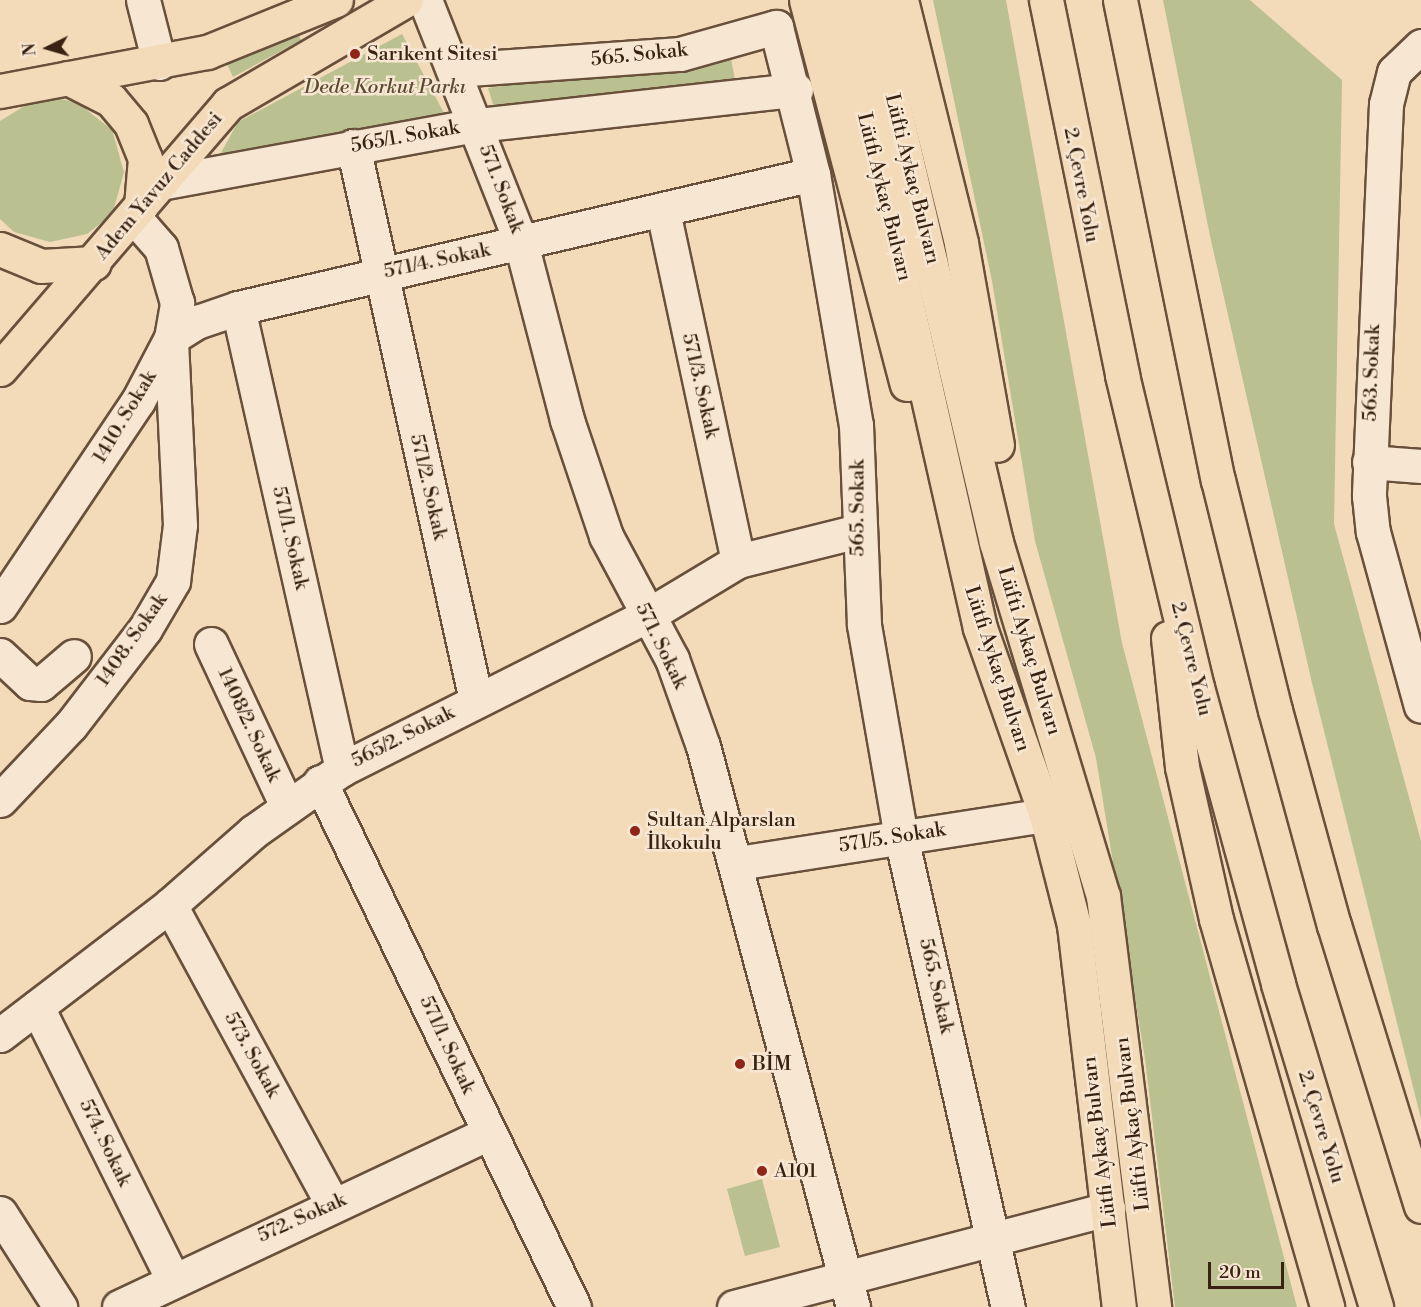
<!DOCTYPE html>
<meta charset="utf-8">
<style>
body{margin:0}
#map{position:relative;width:1421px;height:1307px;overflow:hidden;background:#f3dab9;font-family:"Libre Bodoni",serif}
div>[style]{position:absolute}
.green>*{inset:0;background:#bac090}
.roads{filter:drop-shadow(2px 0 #68503b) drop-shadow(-2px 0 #68503b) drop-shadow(0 2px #68503b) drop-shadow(0 -2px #68503b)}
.minor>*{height:33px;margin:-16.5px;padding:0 16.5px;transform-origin:16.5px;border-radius:16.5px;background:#f7e7d2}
.major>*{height:33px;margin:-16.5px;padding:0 16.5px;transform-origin:16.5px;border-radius:16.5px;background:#f3dab9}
.highway>*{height:33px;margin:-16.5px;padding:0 16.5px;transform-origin:16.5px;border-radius:16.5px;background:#f3dab9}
.dots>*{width:16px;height:16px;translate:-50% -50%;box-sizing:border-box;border:3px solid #f7e7d2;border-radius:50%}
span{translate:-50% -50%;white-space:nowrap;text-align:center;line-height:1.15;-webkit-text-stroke:5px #f7e7d2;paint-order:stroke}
.poi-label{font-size:20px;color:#392211}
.left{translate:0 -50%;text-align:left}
.street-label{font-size:20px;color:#392211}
.park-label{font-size:20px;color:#594a31;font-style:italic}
.north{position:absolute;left:18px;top:18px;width:60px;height:60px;-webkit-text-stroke:4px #f7e7d2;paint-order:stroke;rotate:265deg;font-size:16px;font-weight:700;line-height:24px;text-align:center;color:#392211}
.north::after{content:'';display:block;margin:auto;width:21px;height:27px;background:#392211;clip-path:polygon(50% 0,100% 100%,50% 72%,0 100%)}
.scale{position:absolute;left:1208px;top:1262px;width:76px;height:27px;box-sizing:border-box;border:3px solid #392211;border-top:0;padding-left:8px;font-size:18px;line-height:21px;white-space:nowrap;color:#392211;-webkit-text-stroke:4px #f7e7d2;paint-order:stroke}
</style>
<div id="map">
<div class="green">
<i style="clip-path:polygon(933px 0,1006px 0,1122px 643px,1297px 1307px,1175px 1307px,1145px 1059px,1096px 758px,1035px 541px,992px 281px)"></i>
<i style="clip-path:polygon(1163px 0,1250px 0,1342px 80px,1334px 524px,1421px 841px,1421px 1119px,1312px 683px,1210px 236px)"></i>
<i style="clip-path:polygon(402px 34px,444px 113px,217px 160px,238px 122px)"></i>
<i style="clip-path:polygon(299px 36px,301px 40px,233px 77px,227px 64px)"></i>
<i style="clip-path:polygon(730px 53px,736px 85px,496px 114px,488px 88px)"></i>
<i style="clip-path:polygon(56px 98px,78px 103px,112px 130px,124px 172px,114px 208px,102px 222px,87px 234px,50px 242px,14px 232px,0 219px,0 121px,34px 100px)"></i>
<i style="clip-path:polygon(762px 1179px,780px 1247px,745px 1256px,727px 1189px)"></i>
</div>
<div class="roads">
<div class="minor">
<i style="left:143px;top:0;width:65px;rotate:75.7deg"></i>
<i style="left:425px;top:0;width:261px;rotate:68.4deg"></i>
<i style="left:521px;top:243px;width:183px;rotate:75.4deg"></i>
<i style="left:567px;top:420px;width:122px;rotate:71.4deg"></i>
<i style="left:606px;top:536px;width:140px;rotate:61.8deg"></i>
<i style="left:672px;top:659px;width:92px;rotate:70.4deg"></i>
<i style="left:703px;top:746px;width:581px;rotate:75.03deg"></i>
<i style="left:1421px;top:46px;width:37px;rotate:136deg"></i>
<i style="left:1394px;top:72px;width:33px;rotate:104deg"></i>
<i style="left:1386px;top:104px;width:392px;rotate:92.5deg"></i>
<i style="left:1369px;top:496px;width:36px;rotate:84deg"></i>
<i style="left:1373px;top:532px;width:180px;rotate:74.6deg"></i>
<i style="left:455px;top:70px;width:226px;rotate:-4.1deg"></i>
<i style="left:680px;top:54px;width:100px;rotate:-15.7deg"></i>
<i style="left:776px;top:27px;width:152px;rotate:75.9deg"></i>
<i style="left:813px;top:174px;width:255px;rotate:80.3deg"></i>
<i style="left:856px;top:425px;width:200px;rotate:87.7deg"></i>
<i style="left:864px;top:625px;width:215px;rotate:80.1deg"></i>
<i style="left:901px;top:837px;width:482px;rotate:77.2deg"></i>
<i style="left:353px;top:146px;width:567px;rotate:77.48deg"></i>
<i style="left:160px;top:183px;width:322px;rotate:-10.4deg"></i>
<i style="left:477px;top:125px;width:321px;rotate:-6.3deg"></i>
<i style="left:663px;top:211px;width:358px;rotate:77.9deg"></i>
<i style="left:238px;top:308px;width:473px;rotate:77.3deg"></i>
<i style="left:171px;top:338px;width:31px;rotate:-32deg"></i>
<i style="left:197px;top:322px;width:43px;rotate:-18.9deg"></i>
<i style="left:238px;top:308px;width:590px;rotate:-13.12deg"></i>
<i style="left:1369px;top:462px;width:52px;rotate:4.4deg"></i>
<i style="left:0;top:606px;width:247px;rotate:-56.1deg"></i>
<i style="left:138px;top:401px;width:71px;rotate:-62.4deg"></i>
<i style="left:171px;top:338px;width:36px;rotate:-80deg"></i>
<i style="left:177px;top:303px;width:57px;rotate:-106.2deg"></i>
<i style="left:161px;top:248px;width:43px;rotate:-131.2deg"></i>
<i style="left:211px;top:644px;width:179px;rotate:64.9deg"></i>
<i style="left:0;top:655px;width:41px;rotate:43deg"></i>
<i style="left:30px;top:683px;width:11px;rotate:5deg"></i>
<i style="left:41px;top:684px;width:43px;rotate:-40.3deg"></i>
<i style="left:320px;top:782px;width:583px;rotate:64.18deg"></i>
<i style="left:0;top:800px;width:103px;rotate:-46.6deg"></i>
<i style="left:71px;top:725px;width:121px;rotate:-52.4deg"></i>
<i style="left:145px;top:629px;width:56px;rotate:-59.7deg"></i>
<i style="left:173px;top:581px;width:56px;rotate:-82.9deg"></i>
<i style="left:180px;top:525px;width:187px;rotate:-92.8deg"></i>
<i style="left:738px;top:863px;width:312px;rotate:-8.9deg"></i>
<i style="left:170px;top:905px;width:341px;rotate:61.5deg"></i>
<i style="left:37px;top:1007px;width:305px;rotate:63.5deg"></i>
<i style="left:0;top:1035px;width:214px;rotate:-37.4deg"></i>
<i style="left:170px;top:905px;width:111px;rotate:-41.3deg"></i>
<i style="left:253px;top:832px;width:109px;rotate:-35.3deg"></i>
<i style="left:342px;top:769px;width:345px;rotate:-26.7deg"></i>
<i style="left:650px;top:614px;width:103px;rotate:-31.1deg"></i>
<i style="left:738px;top:561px;width:124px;rotate:-14deg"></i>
<i style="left:0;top:1213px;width:112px;rotate:57.4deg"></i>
<i style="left:119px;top:1307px;width:408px;rotate:-25.2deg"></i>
<i style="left:734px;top:1307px;width:387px;rotate:-14.7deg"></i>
</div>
<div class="major">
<i style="left:806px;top:0;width:397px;rotate:75.3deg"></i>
<i style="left:838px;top:0;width:644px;rotate:77.26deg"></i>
<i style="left:980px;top:628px;width:198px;rotate:70.6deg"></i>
<i style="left:1046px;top:815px;width:114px;rotate:75.7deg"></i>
<i style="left:1074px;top:925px;width:385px;rotate:83.3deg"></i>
<i style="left:869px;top:0;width:557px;rotate:76.81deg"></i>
<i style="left:996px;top:542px;width:370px;rotate:73.2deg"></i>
<i style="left:1103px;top:896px;width:414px;rotate:82.9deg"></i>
<i style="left:901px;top:0;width:250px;rotate:76.1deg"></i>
<i style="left:961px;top:243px;width:205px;rotate:79.9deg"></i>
<i style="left:68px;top:78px;width:48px;rotate:27.1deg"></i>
<i style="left:111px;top:100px;width:31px;rotate:50deg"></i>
<i style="left:131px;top:124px;width:37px;rotate:68deg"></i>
<i style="left:145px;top:158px;width:48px;rotate:94.8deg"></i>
<i style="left:0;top:91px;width:211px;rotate:-10.7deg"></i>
<i style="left:207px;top:52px;width:139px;rotate:-22deg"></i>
<i style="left:0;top:249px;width:44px;rotate:22.5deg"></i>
<i style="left:41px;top:266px;width:53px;rotate:-3.2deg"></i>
<i style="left:0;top:369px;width:350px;rotate:-49.3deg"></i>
<i style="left:228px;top:104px;width:206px;rotate:-30.3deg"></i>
</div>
<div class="highway">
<i style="left:1046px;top:0;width:383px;rotate:78.5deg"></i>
<i style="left:1122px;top:375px;width:321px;rotate:76.5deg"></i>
<i style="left:1197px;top:687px;width:308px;rotate:74.7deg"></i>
<i style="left:1278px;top:984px;width:338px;rotate:73.1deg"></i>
<i style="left:1120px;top:0;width:490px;rotate:78.5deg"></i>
<i style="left:1218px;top:480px;width:237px;rotate:76.1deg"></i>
<i style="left:1275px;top:710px;width:223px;rotate:74.7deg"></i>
<i style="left:1334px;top:925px;width:294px;rotate:72.8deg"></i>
<i style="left:1168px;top:638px;width:130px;rotate:83.8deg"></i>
<i style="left:1182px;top:767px;width:156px;rotate:77.4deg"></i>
<i style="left:1216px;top:919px;width:404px;rotate:74deg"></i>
</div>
</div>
<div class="dots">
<i style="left:355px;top:54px;background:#8f2418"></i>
<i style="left:635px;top:831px;background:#8f2418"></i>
<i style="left:740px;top:1064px;background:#8f2418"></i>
<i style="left:762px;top:1171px;background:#8f2418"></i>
</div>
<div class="poi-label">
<span class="left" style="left:367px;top:54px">Sarıkent Sitesi</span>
<span class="left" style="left:647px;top:832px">Sultan Alparslan<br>İlkokulu</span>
<span class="left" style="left:752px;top:1064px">BİM</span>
<span class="left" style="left:774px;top:1171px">A101</span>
</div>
<div class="street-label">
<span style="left:639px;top:55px;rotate:-6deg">565. Sokak</span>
<span style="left:405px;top:137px;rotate:-10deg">565/1. Sokak</span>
<span style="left:912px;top:179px;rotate:76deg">Lüfti Aykaç Bulvarı</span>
<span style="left:1081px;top:185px;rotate:79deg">2. Çevre Yolu</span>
<span style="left:159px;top:186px;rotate:-50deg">Adem Yavuz Caddesi</span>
<span style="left:501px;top:189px;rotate:69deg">571. Sokak</span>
<span style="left:884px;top:197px;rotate:76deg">Lütfi Aykaç Bulvarı</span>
<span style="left:437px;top:261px;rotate:-12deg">571/4. Sokak</span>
<span style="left:1372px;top:373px;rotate:-88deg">563. Sokak</span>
<span style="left:700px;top:386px;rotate:77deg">571/3. Sokak</span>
<span style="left:125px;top:417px;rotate:-59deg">1410. Sokak</span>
<span style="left:428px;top:487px;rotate:77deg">571/2. Sokak</span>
<span style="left:858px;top:508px;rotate:-90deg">565. Sokak</span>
<span style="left:290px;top:538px;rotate:77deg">571/1. Sokak</span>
<span style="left:132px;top:640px;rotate:-55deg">1408. Sokak</span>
<span style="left:661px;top:646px;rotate:64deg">571. Sokak</span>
<span style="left:1029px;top:651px;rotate:73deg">Lüfti Aykaç Bulvarı</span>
<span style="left:1191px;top:659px;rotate:76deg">2. Çevre Yolu</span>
<span style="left:997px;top:669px;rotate:72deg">Lütfi Aykaç Bulvarı</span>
<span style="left:249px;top:725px;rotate:65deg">1408/2. Sokak</span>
<span style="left:403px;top:737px;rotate:-27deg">565/2. Sokak</span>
<span style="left:892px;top:838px;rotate:-9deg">571/5. Sokak</span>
<span style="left:936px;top:986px;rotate:77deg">565. Sokak</span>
<span style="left:447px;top:1045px;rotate:65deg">571/1. Sokak</span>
<span style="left:252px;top:1055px;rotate:61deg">573. Sokak</span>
<span style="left:1133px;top:1124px;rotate:-97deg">Lüfti Aykaç Bulvarı</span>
<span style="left:1321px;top:1127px;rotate:73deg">2. Çevre Yolu</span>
<span style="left:1100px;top:1142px;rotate:-97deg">Lütfi Aykaç Bulvarı</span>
<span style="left:105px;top:1143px;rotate:64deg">574. Sokak</span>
<span style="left:302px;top:1218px;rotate:-24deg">572. Sokak</span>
</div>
<div class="park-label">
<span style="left:385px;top:87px">Dede Korkut Parkı</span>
</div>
<div class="north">N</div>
<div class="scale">20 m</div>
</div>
